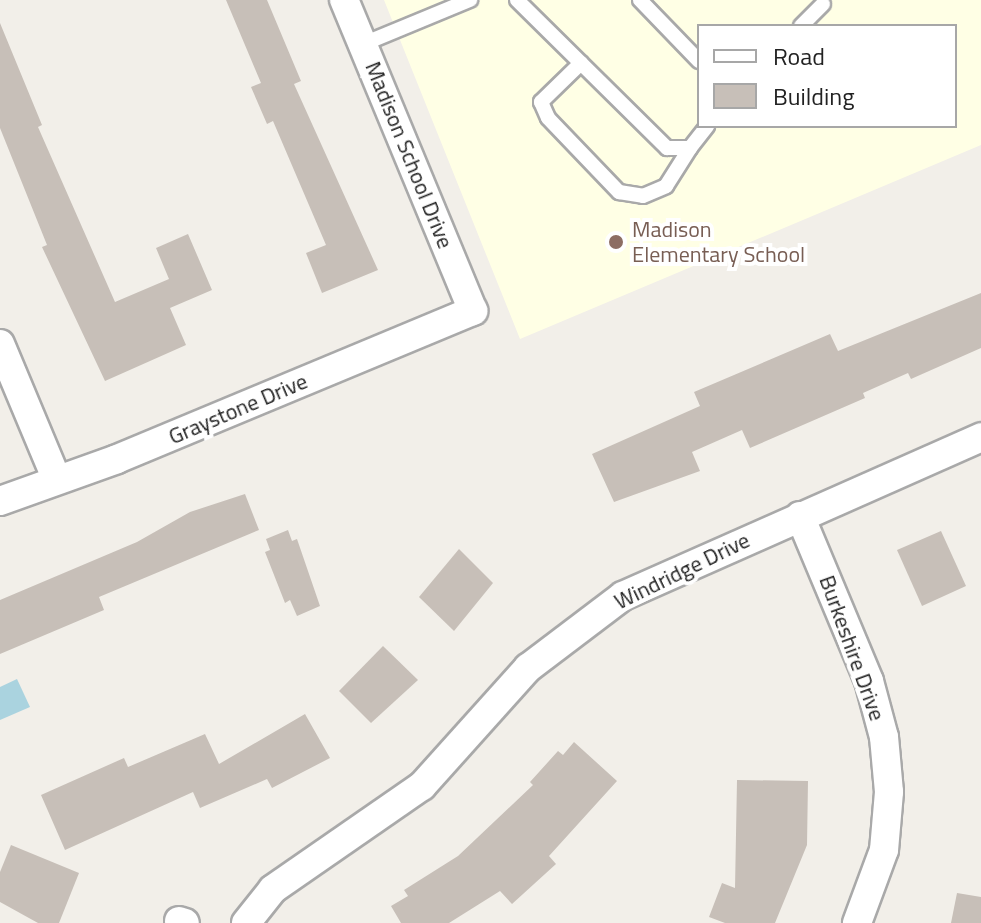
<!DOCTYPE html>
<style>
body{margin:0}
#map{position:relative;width:981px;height:923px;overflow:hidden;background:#f2efe9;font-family:"Titillium Web",sans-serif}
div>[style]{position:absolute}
.education>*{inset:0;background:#ffffe5}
.water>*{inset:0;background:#aad3df}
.building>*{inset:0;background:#c7bfb8}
.roads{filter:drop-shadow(2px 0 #a9a9a9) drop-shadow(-2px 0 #a9a9a9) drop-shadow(0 2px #a9a9a9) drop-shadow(0 -2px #a9a9a9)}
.service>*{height:14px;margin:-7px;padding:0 7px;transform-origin:7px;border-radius:7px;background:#fff}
.minor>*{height:28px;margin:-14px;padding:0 14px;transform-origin:14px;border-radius:14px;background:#fff}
.dots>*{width:22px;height:22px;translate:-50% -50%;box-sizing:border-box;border:4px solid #fff;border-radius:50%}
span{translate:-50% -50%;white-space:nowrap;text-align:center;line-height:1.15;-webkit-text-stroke:8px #fff;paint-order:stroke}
.street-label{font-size:22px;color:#222}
.education-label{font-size:22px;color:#785e54}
.left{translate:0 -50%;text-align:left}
.legend{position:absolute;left:697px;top:24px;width:260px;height:104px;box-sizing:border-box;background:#fff;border:2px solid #a7a7a7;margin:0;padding:10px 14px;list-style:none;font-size:24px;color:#222}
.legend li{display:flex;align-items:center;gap:16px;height:40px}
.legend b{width:40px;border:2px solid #a7a7a7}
</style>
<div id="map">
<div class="education">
<i style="clip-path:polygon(evenodd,384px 0,981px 0,981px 145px,520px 339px,384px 0,699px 26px,955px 26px,955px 126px,699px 126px,699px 26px)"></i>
</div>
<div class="water">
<i style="clip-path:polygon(17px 679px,30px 707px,0 720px,0 687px)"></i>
</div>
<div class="building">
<i style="clip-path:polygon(226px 0,267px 0,301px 81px,294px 84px,378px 270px,322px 293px,306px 253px,326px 245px,273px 121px,267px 124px,251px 87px,261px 83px)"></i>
<i style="clip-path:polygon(0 23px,42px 125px,38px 127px,115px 302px,169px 279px,156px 248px,188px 234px,212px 290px,170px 308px,186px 345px,105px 381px,42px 247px,47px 245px,0 128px)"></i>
<i style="clip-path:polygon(981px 293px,981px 348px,911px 379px,908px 373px,863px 393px,865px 398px,750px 448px,742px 430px,692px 452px,700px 471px,614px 502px,592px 454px,700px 406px,694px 392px,830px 334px,838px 351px)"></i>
<i style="clip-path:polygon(245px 494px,259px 530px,99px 597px,104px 610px,0 654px,0 600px,137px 542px,190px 512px)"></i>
<i style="clip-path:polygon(288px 530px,292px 541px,297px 539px,320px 606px,297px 616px,290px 600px,285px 603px,265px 552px,270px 550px,266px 539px)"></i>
<i style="clip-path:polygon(941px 531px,966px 586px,922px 606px,897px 550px)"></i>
<i style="clip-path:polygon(459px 549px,493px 583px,454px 631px,419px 597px)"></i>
<i style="clip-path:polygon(383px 646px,418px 680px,371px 723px,339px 691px)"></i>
<i style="clip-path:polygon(305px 714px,330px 758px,272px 788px,267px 779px,200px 808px,193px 792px,65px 850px,41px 795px,124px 758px,128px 767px,205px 734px,219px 764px)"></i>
<i style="clip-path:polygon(574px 742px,617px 781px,549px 856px,556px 864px,512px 904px,500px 891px,449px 923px,401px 923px,391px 906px,408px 896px,404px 890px,458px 856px,533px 785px,530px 782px,558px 751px,563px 755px)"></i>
<i style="clip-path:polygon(737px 780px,808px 781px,807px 845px,775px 923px,725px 923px,709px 917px,722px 883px,735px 888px)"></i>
<i style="clip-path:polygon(11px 845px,79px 873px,59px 923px,38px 923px,0 902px,0 872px)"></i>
<i style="clip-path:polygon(957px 893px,981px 897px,981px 923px,951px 923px)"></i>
</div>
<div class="roads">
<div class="service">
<i style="left:517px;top:0;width:211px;rotate:44.6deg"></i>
<i style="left:667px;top:148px;width:23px"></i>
<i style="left:690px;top:148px;width:28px;rotate:-52deg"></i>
<i style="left:640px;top:0;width:85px;rotate:46deg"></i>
<i style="left:801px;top:26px;width:31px;rotate:-45deg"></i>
<i style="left:363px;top:44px;width:116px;rotate:-22.4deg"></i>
<i style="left:581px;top:63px;width:56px;rotate:135.7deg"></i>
<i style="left:541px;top:102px;width:17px;rotate:66deg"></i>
<i style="left:548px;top:118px;width:103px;rotate:46.2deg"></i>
<i style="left:619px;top:192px;width:24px;rotate:9deg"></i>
<i style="left:643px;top:196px;width:25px;rotate:-23deg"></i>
<i style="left:666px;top:186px;width:45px;rotate:-57.7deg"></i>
</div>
<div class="minor">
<i style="left:0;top:344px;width:147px;rotate:67.3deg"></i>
<i style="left:0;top:501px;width:124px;rotate:-19.7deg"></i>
<i style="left:117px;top:459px;width:386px;rotate:-22.6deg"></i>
<i style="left:473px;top:311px;width:337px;rotate:-112.5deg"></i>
<i style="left:800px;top:516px;width:179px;rotate:67.3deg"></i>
<i style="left:869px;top:681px;width:58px;rotate:75deg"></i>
<i style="left:884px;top:737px;width:55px;rotate:84.8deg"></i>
<i style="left:889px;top:792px;width:58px;rotate:94.9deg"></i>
<i style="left:884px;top:850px;width:78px;rotate:110.3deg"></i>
<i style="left:179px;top:921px;width:6px;rotate:18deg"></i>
<i style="left:246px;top:923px;width:43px;rotate:-51.5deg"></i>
<i style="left:273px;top:889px;width:181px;rotate:-34.7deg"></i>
<i style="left:422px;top:786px;width:159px;rotate:-48.1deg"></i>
<i style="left:528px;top:668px;width:119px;rotate:-37.2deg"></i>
<i style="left:623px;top:596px;width:392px;rotate:-23.9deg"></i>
</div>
</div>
<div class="dots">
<i style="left:616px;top:242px;background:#8d6e63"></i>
</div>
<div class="street-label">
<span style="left:409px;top:155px;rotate:68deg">Madison School Drive</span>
<span style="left:238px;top:409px;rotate:-23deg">Graystone Drive</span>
<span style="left:682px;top:571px;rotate:-26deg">Windridge Drive</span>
<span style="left:852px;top:648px;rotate:70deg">Burkeshire Drive</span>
</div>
<div class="education-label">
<span class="left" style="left:632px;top:242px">Madison<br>Elementary School</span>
</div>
<ul class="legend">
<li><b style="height:10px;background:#fff"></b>Road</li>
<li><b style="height:22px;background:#c7bfb8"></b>Building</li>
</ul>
</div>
